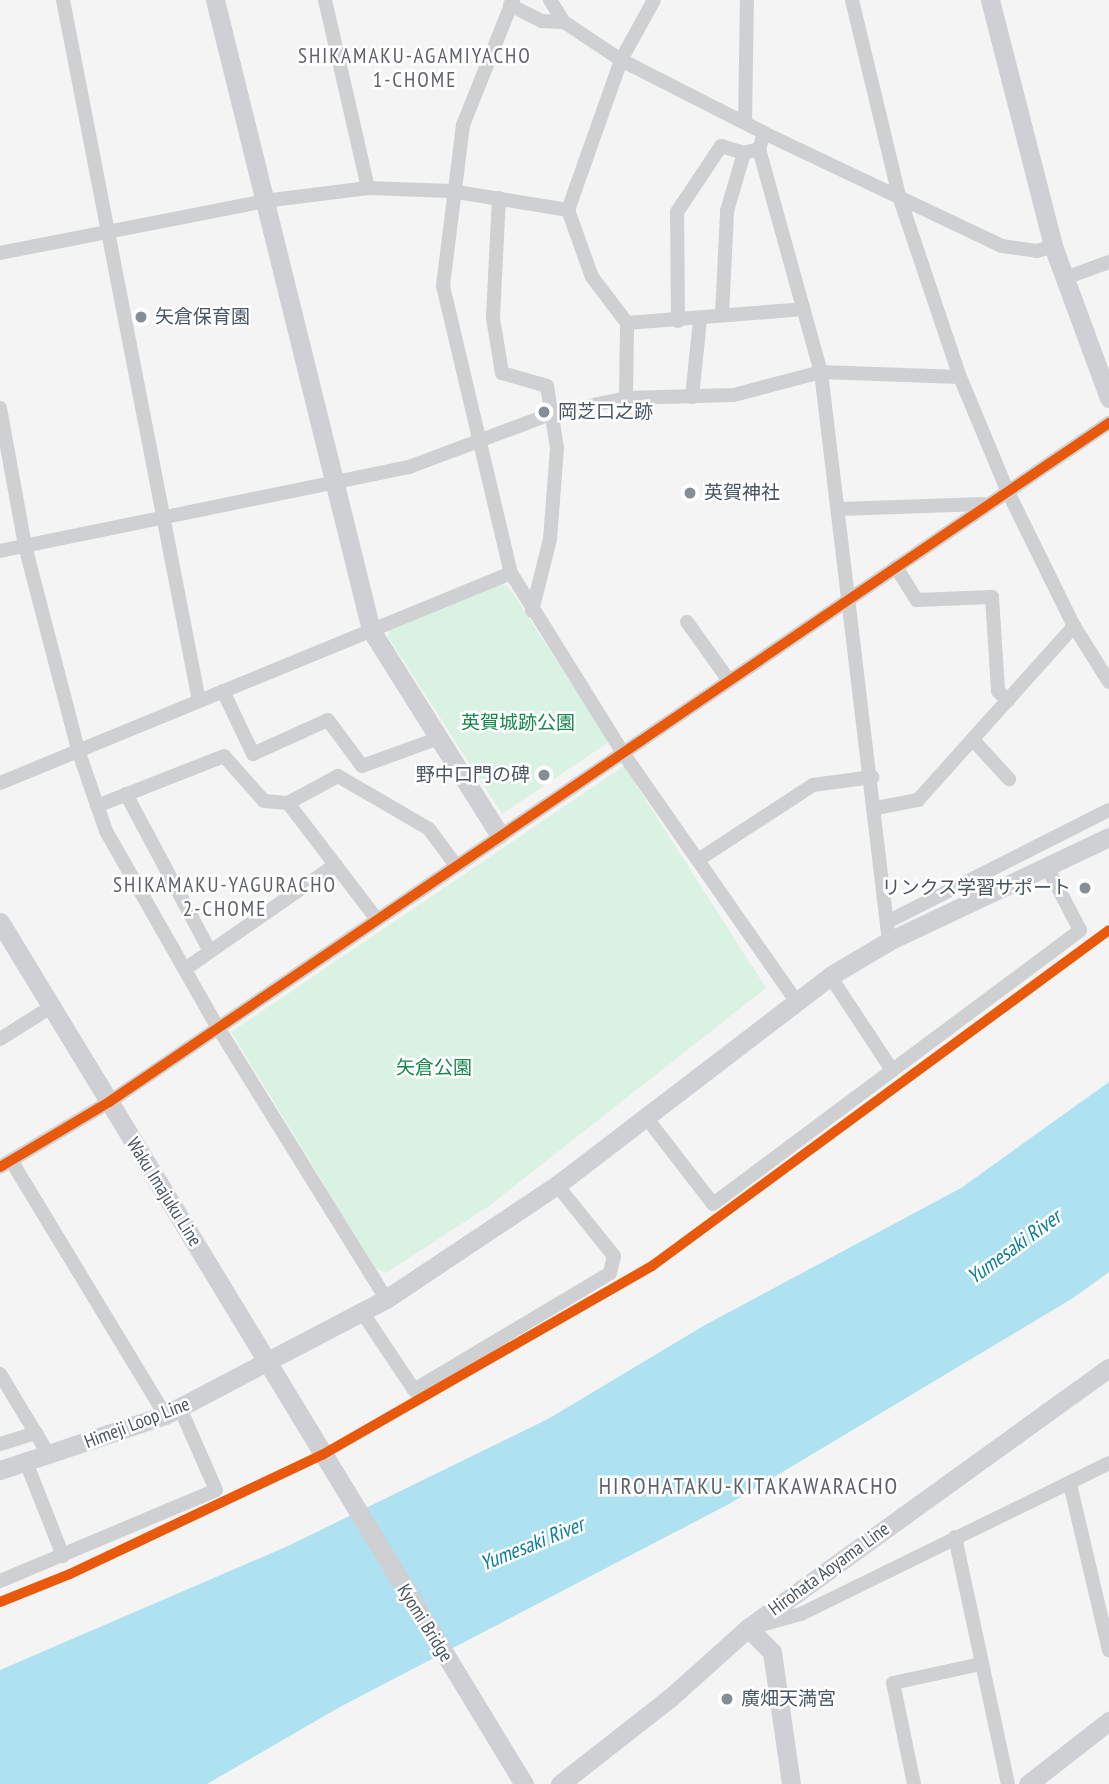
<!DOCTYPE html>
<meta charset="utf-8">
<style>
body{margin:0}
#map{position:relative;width:1109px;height:1784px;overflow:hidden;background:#f4f4f4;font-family:"PT Sans Narrow","Noto Sans JP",sans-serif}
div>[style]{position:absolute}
.green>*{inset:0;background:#d9f2e3}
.water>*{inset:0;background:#aee2f0}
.street>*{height:14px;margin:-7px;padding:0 7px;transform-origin:7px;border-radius:7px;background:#ced0d2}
.secondary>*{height:19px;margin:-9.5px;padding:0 9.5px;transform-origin:9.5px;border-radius:9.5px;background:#ced0d4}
.cycleway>*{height:10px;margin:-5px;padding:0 5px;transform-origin:5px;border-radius:5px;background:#e8590c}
.dots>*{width:19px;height:19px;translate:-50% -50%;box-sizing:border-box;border:4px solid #fff;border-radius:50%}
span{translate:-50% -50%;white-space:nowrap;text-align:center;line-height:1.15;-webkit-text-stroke:5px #fff;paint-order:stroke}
.poi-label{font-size:19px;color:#4a5661}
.left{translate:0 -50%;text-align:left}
.right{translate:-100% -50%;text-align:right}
.park-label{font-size:19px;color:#17864f}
.street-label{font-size:19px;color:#4a5661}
.neighbourhood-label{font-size:21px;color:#5f6368;letter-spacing:2px}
.water-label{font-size:21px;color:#0c7c9b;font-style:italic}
.quarter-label{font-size:23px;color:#5f6368;letter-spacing:2px}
</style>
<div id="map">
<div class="green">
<i style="clip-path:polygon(502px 584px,509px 587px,609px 742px,502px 814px,388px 637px,389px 631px)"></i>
<i style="clip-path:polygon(624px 766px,766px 988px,489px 1206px,386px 1273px,376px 1269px,231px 1032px)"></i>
</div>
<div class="water">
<i style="clip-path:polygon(1109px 1082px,1109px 1272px,1073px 1298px,729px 1504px,338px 1708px,207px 1784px,0 1784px,0 1670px,288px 1546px,548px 1419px,705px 1325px,961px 1188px)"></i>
</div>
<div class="street">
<i style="left:63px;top:0;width:714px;rotate:79.02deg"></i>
<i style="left:325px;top:0;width:193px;rotate:77.1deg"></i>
<i style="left:513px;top:0;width:135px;rotate:111.8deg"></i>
<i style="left:463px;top:125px;width:162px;rotate:97.1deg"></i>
<i style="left:443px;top:286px;width:295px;rotate:76.7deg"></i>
<i style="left:511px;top:573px;width:212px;rotate:58.1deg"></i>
<i style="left:623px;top:753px;width:301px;rotate:55.1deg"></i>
<i style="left:550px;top:0;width:26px;rotate:58deg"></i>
<i style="left:852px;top:0;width:202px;rotate:76.5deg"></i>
<i style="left:899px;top:196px;width:191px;rotate:71.4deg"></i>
<i style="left:960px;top:377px;width:122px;rotate:67.4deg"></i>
<i style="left:1007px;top:490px;width:152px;rotate:63.8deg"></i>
<i style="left:1074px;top:626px;width:66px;rotate:58deg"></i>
<i style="left:510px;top:5px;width:36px;rotate:27deg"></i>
<i style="left:542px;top:21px;width:22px;rotate:3deg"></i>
<i style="left:564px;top:22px;width:69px;rotate:33.7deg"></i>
<i style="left:621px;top:60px;width:161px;rotate:27deg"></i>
<i style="left:764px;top:133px;width:263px;rotate:25.4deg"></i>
<i style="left:1002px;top:246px;width:35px;rotate:8deg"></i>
<i style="left:1037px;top:251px;width:17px;rotate:-17deg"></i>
<i style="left:745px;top:123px;width:123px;rotate:-89.1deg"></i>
<i style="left:764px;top:133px;width:17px;rotate:107deg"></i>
<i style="left:759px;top:149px;width:231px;rotate:74.5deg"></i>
<i style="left:821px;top:372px;width:573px;rotate:83.19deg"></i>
<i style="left:499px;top:198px;width:120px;rotate:92.9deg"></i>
<i style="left:493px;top:318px;width:56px;rotate:80.7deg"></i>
<i style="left:502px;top:373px;width:47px;rotate:16.1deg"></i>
<i style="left:547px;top:386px;width:63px;rotate:80.8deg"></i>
<i style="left:557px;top:448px;width:91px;rotate:94.4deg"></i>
<i style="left:550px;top:539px;width:74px;rotate:104deg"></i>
<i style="left:0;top:253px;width:269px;rotate:-11.1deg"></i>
<i style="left:264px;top:201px;width:105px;rotate:-7.1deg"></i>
<i style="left:368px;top:188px;width:83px;rotate:2.1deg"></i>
<i style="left:451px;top:191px;width:119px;rotate:9.2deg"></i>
<i style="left:1065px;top:278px;width:47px;rotate:-20deg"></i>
<i style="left:722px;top:315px;width:104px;rotate:-87.2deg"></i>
<i style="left:727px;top:211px;width:60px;rotate:-73.7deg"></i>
<i style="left:678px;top:321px;width:109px;rotate:-90.5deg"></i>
<i style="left:677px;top:212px;width:79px;rotate:-56.3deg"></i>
<i style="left:721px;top:146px;width:24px;rotate:17deg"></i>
<i style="left:744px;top:153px;width:16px;rotate:-15deg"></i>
<i style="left:627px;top:323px;width:177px;rotate:-4.5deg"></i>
<i style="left:692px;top:397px;width:78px;rotate:-84.1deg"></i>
<i style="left:626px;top:398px;width:75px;rotate:-89.2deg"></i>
<i style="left:627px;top:323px;width:58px;rotate:-127.3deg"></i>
<i style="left:592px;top:277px;width:71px;rotate:-109.7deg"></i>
<i style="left:568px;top:210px;width:159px;rotate:-70.5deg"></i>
<i style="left:621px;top:60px;width:68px;rotate:-61.2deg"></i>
<i style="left:0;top:408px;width:140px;rotate:79.7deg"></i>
<i style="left:25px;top:546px;width:211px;rotate:75.4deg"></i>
<i style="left:78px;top:750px;width:86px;rotate:70.9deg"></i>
<i style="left:106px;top:831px;width:224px;rotate:60.4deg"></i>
<i style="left:217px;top:1026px;width:321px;rotate:58.2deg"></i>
<i style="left:839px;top:509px;width:144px;rotate:-2deg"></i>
<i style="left:0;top:551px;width:418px;rotate:-11.6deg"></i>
<i style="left:409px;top:467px;width:152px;rotate:-20.5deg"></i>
<i style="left:551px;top:414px;width:77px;rotate:-12deg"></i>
<i style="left:626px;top:398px;width:108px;rotate:-1.6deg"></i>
<i style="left:734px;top:395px;width:90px;rotate:-14.8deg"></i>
<i style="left:821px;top:372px;width:139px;rotate:2.1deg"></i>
<i style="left:896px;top:567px;width:39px;rotate:58deg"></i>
<i style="left:917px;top:600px;width:75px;rotate:-2.3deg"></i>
<i style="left:992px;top:597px;width:94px;rotate:86.3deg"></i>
<i style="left:998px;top:691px;width:14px;rotate:45deg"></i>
<i style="left:687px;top:622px;width:70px;rotate:54.3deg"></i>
<i style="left:223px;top:691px;width:70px;rotate:64.5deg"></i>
<i style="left:253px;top:754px;width:82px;rotate:-24.4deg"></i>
<i style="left:328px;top:720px;width:57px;rotate:53.5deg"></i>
<i style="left:362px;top:766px;width:82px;rotate:-20deg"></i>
<i style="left:974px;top:741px;width:52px;rotate:47.4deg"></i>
<i style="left:0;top:783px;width:552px;rotate:-22.34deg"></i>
<i style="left:126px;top:794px;width:178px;rotate:61.9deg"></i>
<i style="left:288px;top:803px;width:57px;rotate:-28.4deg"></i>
<i style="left:338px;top:776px;width:105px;rotate:30.2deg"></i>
<i style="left:429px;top:829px;width:44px;rotate:53.4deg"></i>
<i style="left:97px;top:806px;width:136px;rotate:-21.5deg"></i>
<i style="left:224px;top:756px;width:60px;rotate:48.4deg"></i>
<i style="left:264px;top:801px;width:24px;rotate:5deg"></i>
<i style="left:288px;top:803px;width:145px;rotate:52.6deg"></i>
<i style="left:876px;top:808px;width:43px;rotate:-10.8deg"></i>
<i style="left:918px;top:800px;width:234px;rotate:-48.1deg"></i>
<i style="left:698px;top:860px;width:137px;rotate:-33.1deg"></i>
<i style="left:813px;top:785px;width:60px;rotate:-7.7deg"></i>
<i style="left:887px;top:922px;width:249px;rotate:-26.8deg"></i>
<i style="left:185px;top:969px;width:183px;rotate:-34.7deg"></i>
<i style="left:830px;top:976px;width:113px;rotate:56.6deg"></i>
<i style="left:0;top:1039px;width:60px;rotate:-32.1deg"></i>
<i style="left:645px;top:1116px;width:111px;rotate:52.3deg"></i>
<i style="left:713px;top:1204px;width:458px;rotate:-36.7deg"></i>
<i style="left:1080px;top:930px;width:73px;rotate:-117.6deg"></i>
<i style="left:12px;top:1162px;width:296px;rotate:58.8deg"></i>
<i style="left:0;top:1167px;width:127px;rotate:-30.8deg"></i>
<i style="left:109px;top:1102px;width:1209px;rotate:-34.18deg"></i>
<i style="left:362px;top:1312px;width:94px;rotate:56.3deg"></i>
<i style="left:414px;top:1390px;width:228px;rotate:-30.8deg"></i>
<i style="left:610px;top:1273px;width:17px;rotate:-77deg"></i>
<i style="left:614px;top:1256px;width:91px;rotate:-128.8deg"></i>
<i style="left:0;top:1374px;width:95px;rotate:58.8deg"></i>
<i style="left:0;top:1444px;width:38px;rotate:-17deg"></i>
<i style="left:26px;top:1462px;width:101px;rotate:68.5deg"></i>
<i style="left:1070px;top:1484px;width:171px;rotate:76.8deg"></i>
<i style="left:955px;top:1537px;width:253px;rotate:77.9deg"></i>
<i style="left:0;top:1581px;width:234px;rotate:-22.8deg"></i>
<i style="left:216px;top:1490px;width:90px;rotate:-113.7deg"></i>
<i style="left:757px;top:1626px;width:46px;rotate:-15.3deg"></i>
<i style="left:801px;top:1614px;width:343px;rotate:-26.1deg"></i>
<i style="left:914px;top:1784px;width:103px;rotate:-101.7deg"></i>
<i style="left:893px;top:1683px;width:90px;rotate:-12.2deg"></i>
</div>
<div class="secondary">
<i style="left:215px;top:0;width:649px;rotate:76.09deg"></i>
<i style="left:371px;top:630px;width:241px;rotate:57.9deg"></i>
<i style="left:990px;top:0;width:254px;rotate:75.6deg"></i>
<i style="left:1053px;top:246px;width:162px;rotate:69.8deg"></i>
<i style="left:0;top:922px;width:1009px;rotate:58.71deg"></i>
<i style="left:0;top:1470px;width:174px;rotate:-18.4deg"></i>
<i style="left:165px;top:1415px;width:250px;rotate:-27.7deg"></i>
<i style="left:386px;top:1299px;width:206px;rotate:-33.7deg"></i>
<i style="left:557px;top:1185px;width:344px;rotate:-37.4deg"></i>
<i style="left:830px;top:976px;width:69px;rotate:-30.7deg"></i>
<i style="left:889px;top:941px;width:243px;rotate:-25.3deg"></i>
<i style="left:748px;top:1628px;width:34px;rotate:45deg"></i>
<i style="left:772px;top:1652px;width:133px;rotate:81.8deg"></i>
<i style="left:560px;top:1784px;width:141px;rotate:-38.1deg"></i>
<i style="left:671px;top:1697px;width:103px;rotate:-41.9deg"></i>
<i style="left:748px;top:1628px;width:445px;rotate:-35.8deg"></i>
<i style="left:1028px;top:1784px;width:103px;rotate:-37.9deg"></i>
</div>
<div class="cycleway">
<i style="left:0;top:1167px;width:127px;rotate:-30.8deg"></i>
<i style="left:109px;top:1102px;width:1209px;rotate:-34.18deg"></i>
<i style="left:0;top:1602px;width:75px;rotate:-21.8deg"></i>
<i style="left:70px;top:1574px;width:279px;rotate:-25.3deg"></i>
<i style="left:322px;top:1455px;width:380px;rotate:-29.8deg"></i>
<i style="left:652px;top:1266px;width:567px;rotate:-36.32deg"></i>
</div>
<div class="dots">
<i style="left:141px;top:317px;background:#868d94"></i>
<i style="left:544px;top:412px;background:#868d94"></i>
<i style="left:690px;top:493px;background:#868d94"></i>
<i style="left:544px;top:775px;background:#868d94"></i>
<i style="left:1085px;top:888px;background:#868d94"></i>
<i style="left:727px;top:1699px;background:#868d94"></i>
</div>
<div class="poi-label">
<span class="left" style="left:155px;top:317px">矢倉保育園</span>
<span class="left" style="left:558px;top:412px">岡芝口之跡</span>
<span class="left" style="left:704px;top:493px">英賀神社</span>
<span class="right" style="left:530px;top:775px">野中口門の碑</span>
<span class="right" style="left:1071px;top:888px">リンクス学習サポート</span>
<span class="left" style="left:741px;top:1699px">廣畑天満宮</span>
</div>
<div class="park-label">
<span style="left:518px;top:723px">英賀城跡公園</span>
<span style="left:434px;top:1068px">矢倉公園</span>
</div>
<div class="street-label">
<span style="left:164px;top:1192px;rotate:58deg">Waku Imajuku Line</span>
<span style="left:137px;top:1423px;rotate:-21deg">Himeji Loop Line</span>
<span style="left:829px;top:1569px;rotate:-36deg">Hirohata Aoyama Line</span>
<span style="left:425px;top:1623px;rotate:58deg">Kyomi Bridge</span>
</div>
<div class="neighbourhood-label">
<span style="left:415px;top:68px">SHIKAMAKU-AGAMIYACHO<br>1-CHOME</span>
<span style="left:225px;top:897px">SHIKAMAKU-YAGURACHO<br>2-CHOME</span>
</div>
<div class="water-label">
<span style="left:1014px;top:1247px;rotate:-36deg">Yumesaki River</span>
<span style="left:532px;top:1544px;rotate:-22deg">Yumesaki River</span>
</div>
<div class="quarter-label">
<span style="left:749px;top:1486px">HIROHATAKU-KITAKAWARACHO</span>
</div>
</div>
